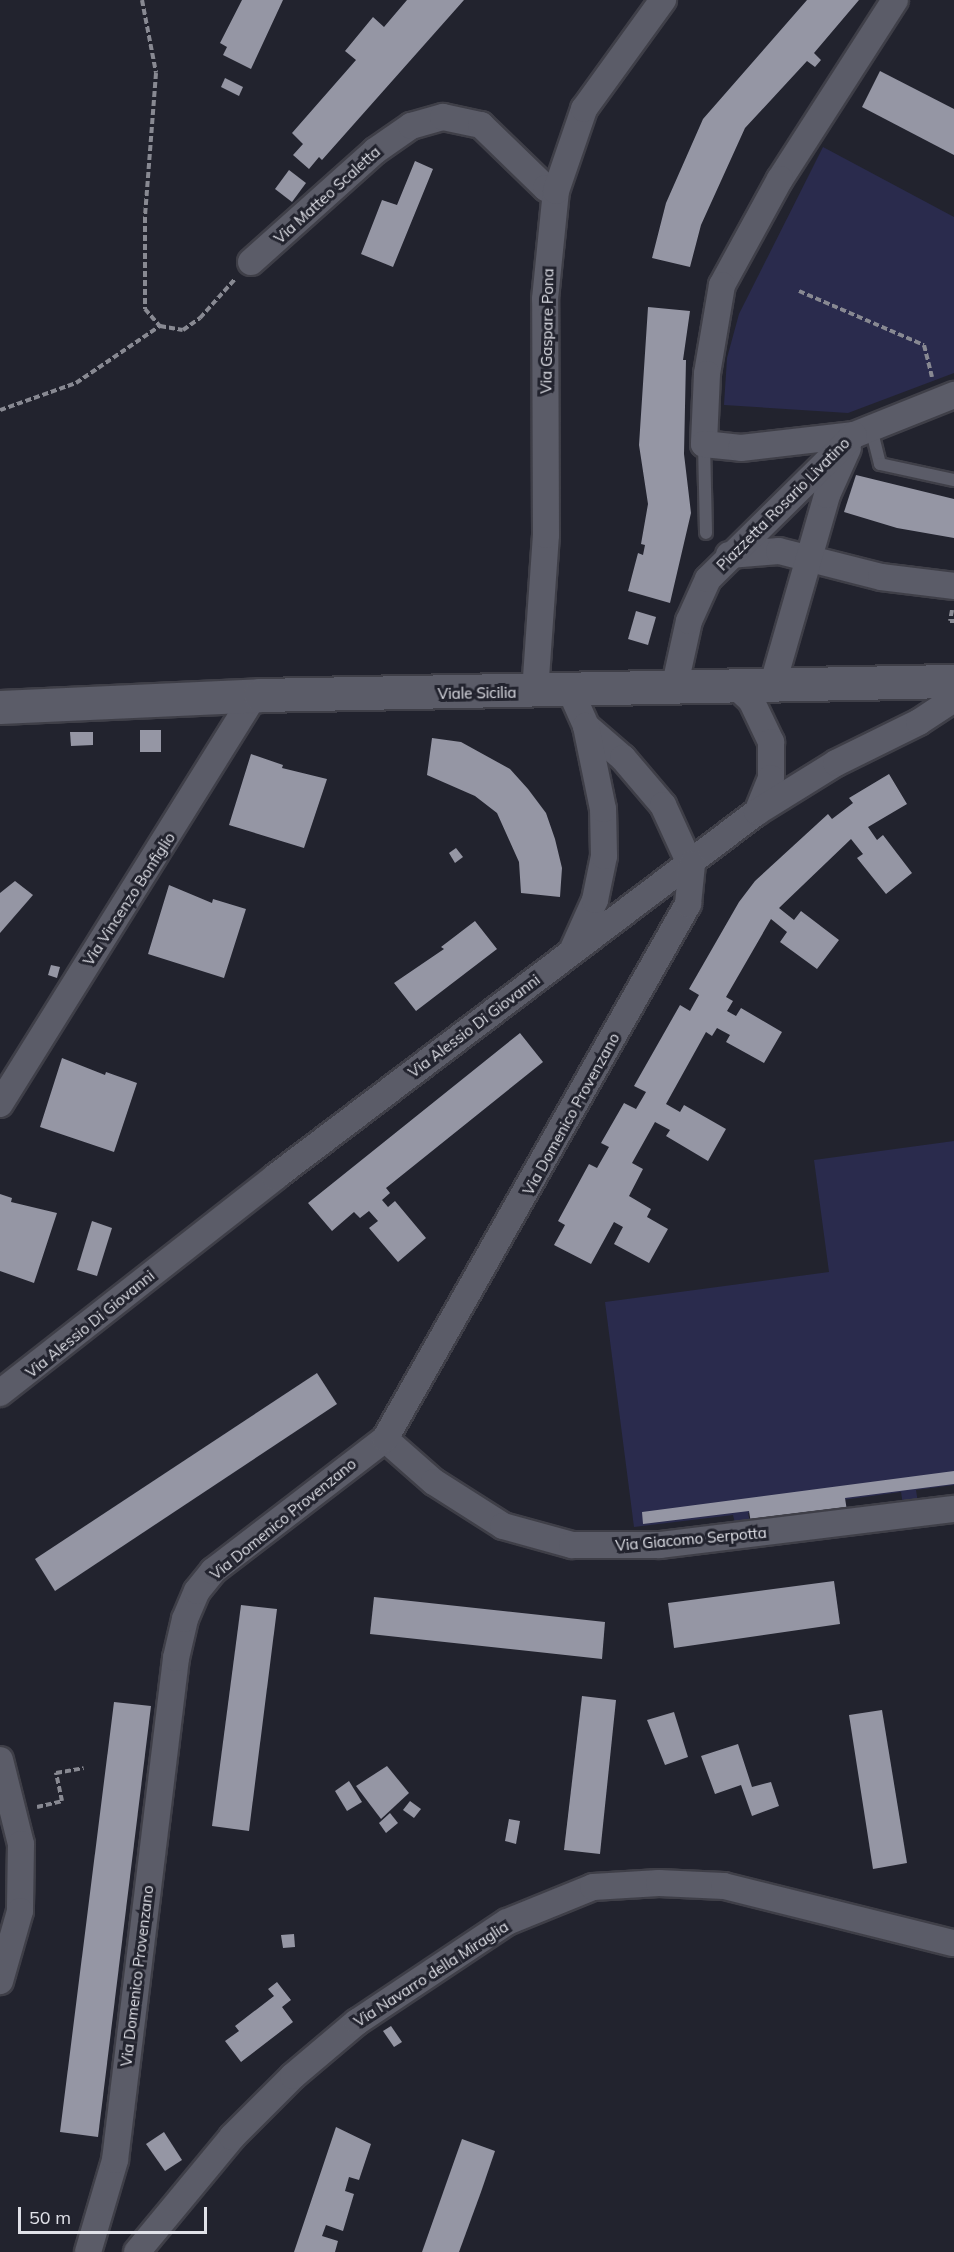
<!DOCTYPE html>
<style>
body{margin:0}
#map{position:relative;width:954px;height:2252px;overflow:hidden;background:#22232e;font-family:Mulish,sans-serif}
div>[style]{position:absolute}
.green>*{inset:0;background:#2a2b4d}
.building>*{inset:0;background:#9596a4}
.path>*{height:4px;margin-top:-2px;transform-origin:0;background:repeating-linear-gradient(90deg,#888992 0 6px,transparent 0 9px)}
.roads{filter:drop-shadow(2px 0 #3f3f48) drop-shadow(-2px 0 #3f3f48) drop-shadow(0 2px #3f3f48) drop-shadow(0 -2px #3f3f48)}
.lane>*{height:12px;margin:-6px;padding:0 6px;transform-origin:6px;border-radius:6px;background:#5b5c68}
.street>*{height:26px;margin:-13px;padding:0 13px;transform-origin:13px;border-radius:13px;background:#5b5c68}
.secondary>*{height:33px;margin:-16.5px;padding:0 16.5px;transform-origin:16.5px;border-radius:16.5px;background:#5b5c68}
span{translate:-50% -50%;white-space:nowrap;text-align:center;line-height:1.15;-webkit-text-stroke:6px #22232e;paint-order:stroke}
.street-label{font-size:15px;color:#e0e1e8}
.scale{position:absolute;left:18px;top:2207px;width:189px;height:27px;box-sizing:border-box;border:3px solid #e0e1e8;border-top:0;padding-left:8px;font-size:18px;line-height:21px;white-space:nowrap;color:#e0e1e8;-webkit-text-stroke:4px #22232e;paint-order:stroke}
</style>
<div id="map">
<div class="green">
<i style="clip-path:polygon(823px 147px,954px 217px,954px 373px,848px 413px,724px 405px,727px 358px,739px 314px)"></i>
<i style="clip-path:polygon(954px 1141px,954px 1485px,916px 1490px,918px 1503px,903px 1505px,901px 1492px,748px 1513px,751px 1526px,736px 1527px,733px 1515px,634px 1527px,605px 1302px,829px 1272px,814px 1160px)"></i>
</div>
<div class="building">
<i style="clip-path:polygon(242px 0,283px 0,251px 69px,223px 55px,227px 47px,220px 43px)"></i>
<i style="clip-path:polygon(407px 0,464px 0,322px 160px,319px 157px,309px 169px,293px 155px,303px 144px,292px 133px,356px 60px,345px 51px,373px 17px,384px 27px)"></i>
<i style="clip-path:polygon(807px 0,859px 0,814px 53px,821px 60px,815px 67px,807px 61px,745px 128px,701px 225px,690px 267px,652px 258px,666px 203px,703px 119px)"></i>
<i style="clip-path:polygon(880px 71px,954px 109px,954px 155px,862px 107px)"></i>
<i style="clip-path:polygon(225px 78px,243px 87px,239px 96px,221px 87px)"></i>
<i style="clip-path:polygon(415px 161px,433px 169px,393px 267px,361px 254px,382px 200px,397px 205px)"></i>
<i style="clip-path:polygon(289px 170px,306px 183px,292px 202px,275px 189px)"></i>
<i style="clip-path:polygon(648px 307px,690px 311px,683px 360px,686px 360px,684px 454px,691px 513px,670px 603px,628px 591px,638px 553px,643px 555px,645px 545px,641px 544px,648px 504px,639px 445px)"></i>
<i style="clip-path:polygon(856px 475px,954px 499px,954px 538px,897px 528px,844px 512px)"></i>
<i style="clip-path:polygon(636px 611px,656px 617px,648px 645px,628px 639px)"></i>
<i style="clip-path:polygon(140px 730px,161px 730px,161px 752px,140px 752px)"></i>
<i style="clip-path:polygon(70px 732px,93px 732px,93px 745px,71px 746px)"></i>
<i style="clip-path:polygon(432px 738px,461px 742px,510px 769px,528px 789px,546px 813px,555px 839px,562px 868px,560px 897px,521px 893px,519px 862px,497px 813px,475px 796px,427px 775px)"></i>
<i style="clip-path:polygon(251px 754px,283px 765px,282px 768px,327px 779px,304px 848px,229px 825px)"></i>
<i style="clip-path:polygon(889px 774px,907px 804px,868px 827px,877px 840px,883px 835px,912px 873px,886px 894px,857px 858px,863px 854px,851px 839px,779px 908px,794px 920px,801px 911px,839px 940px,817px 969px,780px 942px,787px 932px,771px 919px,726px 997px,733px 1001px,727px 1011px,736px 1016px,741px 1008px,782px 1032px,764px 1063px,726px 1042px,730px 1035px,717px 1028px,712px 1036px,706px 1032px,666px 1104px,680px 1112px,684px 1105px,726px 1129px,708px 1161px,666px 1136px,670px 1130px,655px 1122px,632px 1163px,643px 1169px,629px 1196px,651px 1209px,647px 1217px,668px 1229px,649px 1263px,614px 1244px,623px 1227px,614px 1222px,591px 1264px,554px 1245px,565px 1225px,558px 1221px,589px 1164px,597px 1168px,609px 1147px,601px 1143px,624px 1103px,636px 1109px,646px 1092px,634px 1086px,680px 1005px,690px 1011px,699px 995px,689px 989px,739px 902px,755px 881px,828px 814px,832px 819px,853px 803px,849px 798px)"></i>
<i style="clip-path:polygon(456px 848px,463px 857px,455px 863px,449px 853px)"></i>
<i style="clip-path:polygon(15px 881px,33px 895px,0 933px,0 893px)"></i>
<i style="clip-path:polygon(169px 885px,212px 903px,213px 899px,246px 909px,224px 978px,148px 954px)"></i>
<i style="clip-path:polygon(475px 921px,497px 949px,416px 1011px,394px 983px,444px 949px,441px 947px)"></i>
<i style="clip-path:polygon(51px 965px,60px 967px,57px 978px,48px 975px)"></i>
<i style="clip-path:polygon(520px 1033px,543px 1062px,386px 1188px,390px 1193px,382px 1200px,388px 1207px,395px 1201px,426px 1238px,398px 1262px,369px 1228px,378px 1221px,369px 1211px,360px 1218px,354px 1212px,332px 1231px,308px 1203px)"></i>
<i style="clip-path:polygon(62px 1058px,105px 1075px,106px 1072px,137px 1083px,114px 1152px,40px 1127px)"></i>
<i style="clip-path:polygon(0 1194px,12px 1198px,11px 1202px,57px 1213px,34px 1283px,0 1271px)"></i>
<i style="clip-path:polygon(92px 1221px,112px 1228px,97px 1276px,77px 1270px)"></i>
<i style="clip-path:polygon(317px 1373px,337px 1404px,55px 1591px,35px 1559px)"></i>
<i style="clip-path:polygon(954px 1471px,954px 1484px,845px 1498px,847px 1511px,751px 1523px,749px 1511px,643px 1524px,642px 1512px)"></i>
<i style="clip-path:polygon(834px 1581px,840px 1624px,674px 1648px,668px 1603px)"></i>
<i style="clip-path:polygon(374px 1597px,605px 1622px,602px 1659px,370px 1634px)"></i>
<i style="clip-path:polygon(241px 1605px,277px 1609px,249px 1831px,212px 1826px)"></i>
<i style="clip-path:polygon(582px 1696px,616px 1700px,600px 1854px,564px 1850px)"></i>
<i style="clip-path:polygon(114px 1702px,151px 1706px,98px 2137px,60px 2132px)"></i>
<i style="clip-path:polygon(882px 1710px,907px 1863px,873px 1869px,849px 1715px)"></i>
<i style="clip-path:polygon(674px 1712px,688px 1757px,665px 1765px,647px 1720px)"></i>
<i style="clip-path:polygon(738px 1744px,752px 1787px,771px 1782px,779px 1806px,752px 1816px,741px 1785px,715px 1794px,701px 1756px)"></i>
<i style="clip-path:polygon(387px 1766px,409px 1793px,381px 1819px,356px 1786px)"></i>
<i style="clip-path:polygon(349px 1781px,362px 1802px,347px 1811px,335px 1791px)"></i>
<i style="clip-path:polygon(410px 1801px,421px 1809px,414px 1818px,403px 1810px)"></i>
<i style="clip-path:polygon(390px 1813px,398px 1823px,386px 1833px,379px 1823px)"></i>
<i style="clip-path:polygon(509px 1819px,520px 1821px,516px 1844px,505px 1841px)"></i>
<i style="clip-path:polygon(294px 1934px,295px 1947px,283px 1948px,281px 1935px)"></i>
<i style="clip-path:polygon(277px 1982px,291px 2000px,282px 2007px,293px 2022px,241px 2062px,225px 2041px,239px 2031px,235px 2026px,274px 1996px,268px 1989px)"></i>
<i style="clip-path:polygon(391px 2026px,402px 2042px,394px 2047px,383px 2031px)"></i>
<i style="clip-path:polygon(336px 2127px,371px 2144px,359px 2180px,349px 2177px,345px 2191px,354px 2194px,343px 2231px,326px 2225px,322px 2236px,338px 2241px,335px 2252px,294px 2252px)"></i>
<i style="clip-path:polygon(164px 2132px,182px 2160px,165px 2171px,146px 2144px)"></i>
<i style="clip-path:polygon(462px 2139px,495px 2151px,481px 2192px,459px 2252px,422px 2252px)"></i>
</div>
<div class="path">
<i style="left:142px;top:0;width:74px;rotate:79.1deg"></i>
<i style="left:156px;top:73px;width:144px;rotate:94.4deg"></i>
<i style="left:145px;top:217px;width:92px;rotate:90deg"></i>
<i style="left:145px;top:309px;width:23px;rotate:49deg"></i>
<i style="left:160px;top:326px;width:23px;rotate:10deg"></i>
<i style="left:183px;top:330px;width:21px;rotate:-35deg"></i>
<i style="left:200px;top:318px;width:52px;rotate:-48.1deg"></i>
<i style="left:799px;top:291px;width:136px;rotate:23.4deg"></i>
<i style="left:924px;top:345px;width:33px;rotate:76deg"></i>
<i style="left:0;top:410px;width:81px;rotate:-19.6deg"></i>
<i style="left:76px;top:383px;width:102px;rotate:-34.2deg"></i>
<i style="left:952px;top:610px;width:11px;rotate:100deg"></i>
<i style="left:950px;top:621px;width:4px"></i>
<i style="left:37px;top:1807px;width:26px;rotate:-13deg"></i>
<i style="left:62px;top:1801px;width:29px;rotate:-102deg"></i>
<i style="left:56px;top:1773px;width:28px;rotate:-10deg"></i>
</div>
<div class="roads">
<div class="lane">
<i style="left:871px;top:428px;width:37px;rotate:76deg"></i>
<i style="left:880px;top:464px;width:76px;rotate:12.2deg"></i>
<i style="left:704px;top:444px;width:89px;rotate:88.7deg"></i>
</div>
<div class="street">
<i style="left:895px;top:0;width:213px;rotate:122.7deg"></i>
<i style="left:780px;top:179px;width:121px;rotate:118.7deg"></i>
<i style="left:722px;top:285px;width:90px;rotate:99.6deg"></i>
<i style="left:707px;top:374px;width:70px;rotate:92.5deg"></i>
<i style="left:704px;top:444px;width:37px;rotate:6deg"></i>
<i style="left:741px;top:448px;width:114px;rotate:-6.6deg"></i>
<i style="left:854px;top:435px;width:108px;rotate:-21.8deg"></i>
<i style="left:251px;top:262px;width:166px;rotate:-41.8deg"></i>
<i style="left:375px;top:151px;width:44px;rotate:-34.8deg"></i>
<i style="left:411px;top:126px;width:33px;rotate:-16deg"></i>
<i style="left:443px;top:117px;width:39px;rotate:12deg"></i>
<i style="left:481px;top:125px;width:91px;rotate:44.1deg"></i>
<i style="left:546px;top:188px;width:10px;rotate:17deg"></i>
<i style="left:729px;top:555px;width:50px;rotate:-4.6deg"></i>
<i style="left:779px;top:551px;width:105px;rotate:14.3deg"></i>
<i style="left:881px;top:577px;width:74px;rotate:7deg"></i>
<i style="left:725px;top:687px;width:14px;rotate:8deg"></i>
<i style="left:739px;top:689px;width:16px;rotate:43deg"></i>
<i style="left:751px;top:700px;width:47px;rotate:64.5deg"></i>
<i style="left:771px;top:742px;width:36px;rotate:90deg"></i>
<i style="left:771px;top:778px;width:37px;rotate:112deg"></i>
<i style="left:772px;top:687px;width:200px;rotate:-74deg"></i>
<i style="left:827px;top:495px;width:51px;rotate:-65.9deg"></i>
<i style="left:674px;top:689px;width:70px;rotate:-77.6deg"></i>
<i style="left:689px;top:621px;width:46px;rotate:-65.7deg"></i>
<i style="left:708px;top:579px;width:205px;rotate:-44.6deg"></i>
<i style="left:535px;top:692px;width:157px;rotate:-86deg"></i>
<i style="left:546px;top:535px;width:236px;rotate:-90.2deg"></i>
<i style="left:545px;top:299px;width:109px;rotate:-84.2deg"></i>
<i style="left:556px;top:191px;width:87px;rotate:-71.1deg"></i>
<i style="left:584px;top:109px;width:135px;rotate:-54.1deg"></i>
<i style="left:571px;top:692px;width:37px;rotate:66deg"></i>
<i style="left:586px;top:726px;width:49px;rotate:40.9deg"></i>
<i style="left:623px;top:758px;width:62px;rotate:49.6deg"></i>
<i style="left:663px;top:805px;width:53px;rotate:65.4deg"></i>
<i style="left:573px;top:949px;width:54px;rotate:-65.8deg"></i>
<i style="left:595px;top:900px;width:45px;rotate:-78.4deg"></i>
<i style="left:604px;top:856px;width:47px;rotate:-91.2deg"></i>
<i style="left:603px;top:809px;width:85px;rotate:-101.6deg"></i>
<i style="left:0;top:1104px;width:475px;rotate:-58.1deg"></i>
<i style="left:251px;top:701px;width:11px;rotate:-34deg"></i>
<i style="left:0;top:1393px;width:350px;rotate:-38.1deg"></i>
<i style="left:275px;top:1177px;width:605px;rotate:-37.14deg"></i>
<i style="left:757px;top:812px;width:93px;rotate:-31.8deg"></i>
<i style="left:836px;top:763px;width:93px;rotate:-26.3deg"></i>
<i style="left:919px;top:722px;width:42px;rotate:-33.3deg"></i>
<i style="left:385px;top:1439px;width:65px;rotate:41.3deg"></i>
<i style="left:434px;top:1482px;width:82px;rotate:32.5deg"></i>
<i style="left:503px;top:1526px;width:72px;rotate:15.4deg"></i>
<i style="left:572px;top:1545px;width:88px"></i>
<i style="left:660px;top:1545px;width:296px;rotate:-7deg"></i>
<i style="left:0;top:1760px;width:87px;rotate:76deg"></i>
<i style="left:21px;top:1844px;width:67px;rotate:90.9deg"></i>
<i style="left:20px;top:1911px;width:73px;rotate:105.9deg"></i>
<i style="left:88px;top:2252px;width:96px;rotate:-73.6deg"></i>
<i style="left:115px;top:2160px;width:506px;rotate:-83.07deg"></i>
<i style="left:176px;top:1658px;width:40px;rotate:-77deg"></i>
<i style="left:185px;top:1619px;width:30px;rotate:-67deg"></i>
<i style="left:197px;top:1591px;width:26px;rotate:-51deg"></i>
<i style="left:213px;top:1571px;width:217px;rotate:-37.5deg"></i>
<i style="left:385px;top:1439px;width:615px;rotate:-60.47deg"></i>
<i style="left:688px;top:904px;width:40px;rotate:-84.3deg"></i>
<i style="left:137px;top:2252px;width:149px;rotate:-50.4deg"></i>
<i style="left:232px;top:2137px;width:86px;rotate:-45deg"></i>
<i style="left:293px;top:2076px;width:84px;rotate:-40.2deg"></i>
<i style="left:357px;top:2022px;width:180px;rotate:-33.7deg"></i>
<i style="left:507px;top:1922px;width:93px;rotate:-22.1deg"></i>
<i style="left:593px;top:1887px;width:66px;rotate:-3.5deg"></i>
<i style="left:659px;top:1883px;width:65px;rotate:2.6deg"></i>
<i style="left:724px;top:1886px;width:236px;rotate:14deg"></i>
</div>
<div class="secondary">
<i style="left:0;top:707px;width:260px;rotate:-2.6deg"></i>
<i style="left:260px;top:695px;width:694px;rotate:-1.16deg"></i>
</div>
</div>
<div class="street-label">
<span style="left:327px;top:195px;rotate:-42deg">Via Matteo Scaletta</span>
<span style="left:547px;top:331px;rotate:-89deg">Via Gaspare Pona</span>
<span style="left:783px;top:504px;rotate:-45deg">Piazzetta Rosario Livatino</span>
<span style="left:477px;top:693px;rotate:-1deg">Viale Sicilia</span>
<span style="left:129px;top:899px;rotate:-57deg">Via Vincenzo Bonfiglio</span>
<span style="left:474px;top:1026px;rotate:-37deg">Via Alessio Di Giovanni</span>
<span style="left:571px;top:1114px;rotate:-61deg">Via Domenico Provenzano</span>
<span style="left:90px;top:1324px;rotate:-39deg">Via Alessio Di Giovanni</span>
<span style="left:283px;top:1519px;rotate:-39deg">Via Domenico Provenzano</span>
<span style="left:691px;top:1539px;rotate:-5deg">Via Giacomo Serpotta</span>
<span style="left:431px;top:1974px;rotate:-33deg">Via Navarro della Miraglia</span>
<span style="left:137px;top:1976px;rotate:-83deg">Via Domenico Provenzano</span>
</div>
<div class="scale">50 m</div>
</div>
